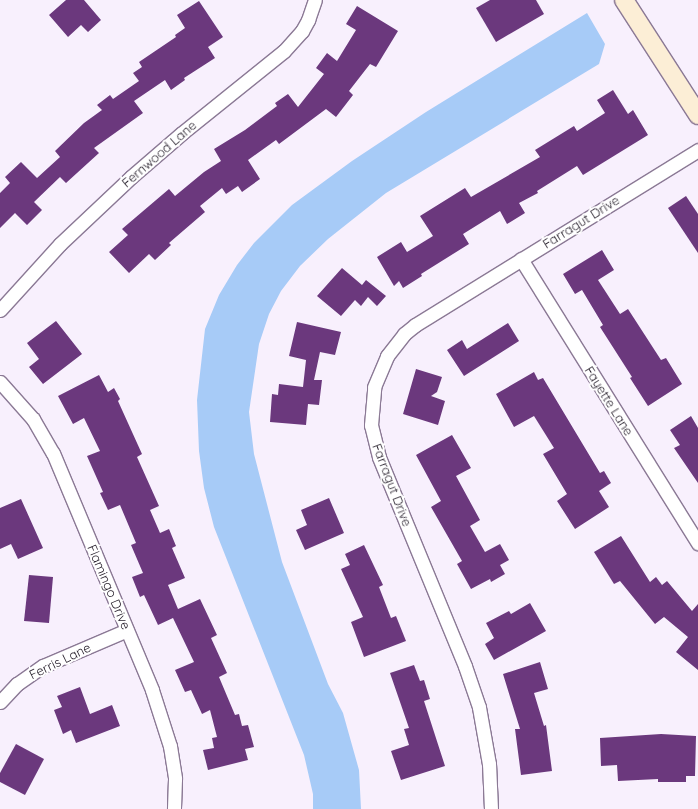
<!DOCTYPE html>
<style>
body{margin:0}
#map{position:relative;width:698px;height:809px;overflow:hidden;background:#f8f0fd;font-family:Quicksand,sans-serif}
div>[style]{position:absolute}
.water>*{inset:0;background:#a7cbf7}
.building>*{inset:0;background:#6b387d}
.roads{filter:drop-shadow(1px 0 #8b7995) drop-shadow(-1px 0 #8b7995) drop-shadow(0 1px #8b7995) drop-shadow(0 -1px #8b7995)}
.street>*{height:13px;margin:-6.5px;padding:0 6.5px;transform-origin:6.5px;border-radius:6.5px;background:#fff}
.secondary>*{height:18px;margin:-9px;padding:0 9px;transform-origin:9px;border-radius:9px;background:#fceed6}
span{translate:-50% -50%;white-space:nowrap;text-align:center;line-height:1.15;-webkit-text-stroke:4px #fff;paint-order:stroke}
.street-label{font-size:13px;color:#27202c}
</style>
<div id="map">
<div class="water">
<i style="clip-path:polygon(587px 13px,605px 44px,599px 64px,386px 193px,328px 239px,300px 266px,281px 291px,269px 314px,259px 344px,249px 412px,254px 454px,282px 562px,328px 684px,343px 713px,359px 770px,361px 809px,313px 809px,313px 794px,304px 755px,214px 527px,204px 488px,199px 451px,197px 400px,205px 329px,219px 295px,237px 265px,254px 243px,292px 205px,352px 161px,426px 112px)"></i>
</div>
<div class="building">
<i style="clip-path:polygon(66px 0,84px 0,101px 20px,88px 32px,81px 25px,68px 37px,49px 15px)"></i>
<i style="clip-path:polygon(490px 0,536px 0,544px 14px,496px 42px,476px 8px)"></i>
<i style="clip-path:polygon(199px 1px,223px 37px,208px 47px,215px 58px,184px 78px,185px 80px,171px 90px,165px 80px,134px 101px,143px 113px,94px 148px,99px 153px,66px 183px,60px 177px,34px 202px,42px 210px,27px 225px,15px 213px,0 228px,0 193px,10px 183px,5px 177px,21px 162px,37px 178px,60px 157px,55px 151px,84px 123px,102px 110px,97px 105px,110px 95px,113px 99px,139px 81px,133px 73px,142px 67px,139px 62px,176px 37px,175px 35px,185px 28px,177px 15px)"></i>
<i style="clip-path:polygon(357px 6px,398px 31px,376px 67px,370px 64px,349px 91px,353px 95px,336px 117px,326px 109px,279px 144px,276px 140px,248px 160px,260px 179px,242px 192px,238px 186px,226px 194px,222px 188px,200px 206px,205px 212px,169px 243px,171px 245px,155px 260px,149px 254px,129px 273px,109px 252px,128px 235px,122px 229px,169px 189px,175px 196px,204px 172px,221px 161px,214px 149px,245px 130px,277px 106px,275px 103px,288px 94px,298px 107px,324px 74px,316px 68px,327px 53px,337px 61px,356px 30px,346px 24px)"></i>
<i style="clip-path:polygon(613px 90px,628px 114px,633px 110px,648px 135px,583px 175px,577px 166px,537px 191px,538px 193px,519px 203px,525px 213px,507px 224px,500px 211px,463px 234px,469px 244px,421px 274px,422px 276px,403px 288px,399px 281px,394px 286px,377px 257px,401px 242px,407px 252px,433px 236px,420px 216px,465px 188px,471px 197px,540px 157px,535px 150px,574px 126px,577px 131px,605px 113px,597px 100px)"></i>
<i style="clip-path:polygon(686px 196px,698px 214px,698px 253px,668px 208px)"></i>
<i style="clip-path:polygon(602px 250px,614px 270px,598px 280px,620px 314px,628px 309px,661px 360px,666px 358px,682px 384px,648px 406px,630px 378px,632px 377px,600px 327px,603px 325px,582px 290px,575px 294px,563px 274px)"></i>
<i style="clip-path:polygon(342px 268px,362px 285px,366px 280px,386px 296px,377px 306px,368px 297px,361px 306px,355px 300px,341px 316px,317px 296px)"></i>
<i style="clip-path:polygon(56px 321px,82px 354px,43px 384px,29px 367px,39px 359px,27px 343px)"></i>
<i style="clip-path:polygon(297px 322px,341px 332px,335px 355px,320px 352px,314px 380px,322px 380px,319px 405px,308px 404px,306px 425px,270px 422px,272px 394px,278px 395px,279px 384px,303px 387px,306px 360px,289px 356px)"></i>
<i style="clip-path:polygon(508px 323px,519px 341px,464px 376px,447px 350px,462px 340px,467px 349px)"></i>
<i style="clip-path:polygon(416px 369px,442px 377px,437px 392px,431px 396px,445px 401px,438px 425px,403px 414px)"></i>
<i style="clip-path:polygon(534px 372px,538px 380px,543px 378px,600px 473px,604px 471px,611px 483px,599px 491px,609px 507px,575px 529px,557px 501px,567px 494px,543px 454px,554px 448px,534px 416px,514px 427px,496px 394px)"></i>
<i style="clip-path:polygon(99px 375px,108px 392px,114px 388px,120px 399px,118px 401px,142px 454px,137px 457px,159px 506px,150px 510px,160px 533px,169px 529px,176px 546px,172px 548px,185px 578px,168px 585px,178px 609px,200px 599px,217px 635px,211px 638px,227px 673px,219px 677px,235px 715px,239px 714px,242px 726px,248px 725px,254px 747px,245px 749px,248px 760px,208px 770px,203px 750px,214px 748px,212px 738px,217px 737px,210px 710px,202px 714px,191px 690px,185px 692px,175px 670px,194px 662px,173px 618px,158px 625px,144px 595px,140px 597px,132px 577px,143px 573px,131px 545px,136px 543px,120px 505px,108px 510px,100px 493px,103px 492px,87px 456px,100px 451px,84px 418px,73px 424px,58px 396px)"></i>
<i style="clip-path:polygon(691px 416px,698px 428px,698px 483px,674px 448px,680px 445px,670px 430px)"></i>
<i style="clip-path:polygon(452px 435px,471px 468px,456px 476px,480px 520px,470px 526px,485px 552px,500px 544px,509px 560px,500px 565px,505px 574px,491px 582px,490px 579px,471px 589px,457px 564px,462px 561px,431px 507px,441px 501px,416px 455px)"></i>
<i style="clip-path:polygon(329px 498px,344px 533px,305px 550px,296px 530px,307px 525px,301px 510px)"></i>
<i style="clip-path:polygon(21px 499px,43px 548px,18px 559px,11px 544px,0 549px,0 508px)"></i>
<i style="clip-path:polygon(621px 536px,650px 582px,656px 577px,662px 585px,667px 581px,692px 611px,698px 604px,698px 670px,676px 652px,688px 637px,664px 617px,655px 624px,620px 581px,614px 584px,594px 552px)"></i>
<i style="clip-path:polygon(364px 545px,383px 585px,379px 587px,391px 618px,396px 616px,406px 641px,364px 657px,351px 622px,363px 617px,341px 569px,350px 565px,345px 554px)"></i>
<i style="clip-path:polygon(29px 575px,53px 577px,49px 623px,24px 621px)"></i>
<i style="clip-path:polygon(530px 603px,546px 631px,494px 660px,485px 644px,494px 638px,486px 623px,509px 611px,511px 614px)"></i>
<i style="clip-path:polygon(540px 662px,548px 689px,534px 693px,544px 726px,546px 725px,552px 771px,521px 775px,515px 729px,520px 729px,503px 674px)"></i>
<i style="clip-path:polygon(414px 665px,420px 681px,424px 680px,430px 699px,424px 701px,445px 766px,401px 780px,391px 751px,409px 745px,404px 729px,409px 728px,390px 673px)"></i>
<i style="clip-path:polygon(80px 687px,90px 714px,112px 705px,120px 726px,76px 743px,71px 730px,63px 734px,54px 710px,62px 707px,57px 696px)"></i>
<i style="clip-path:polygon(661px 734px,696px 736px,695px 776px,686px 776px,686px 782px,658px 782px,658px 779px,618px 781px,617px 765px,601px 766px,600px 738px)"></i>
<i style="clip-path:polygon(16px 744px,44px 759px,25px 795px,0 782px,0 773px)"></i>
</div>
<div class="roads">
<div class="street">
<i style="left:521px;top:259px;width:335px;rotate:58.1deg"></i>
<i style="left:0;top:310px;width:89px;rotate:-47.7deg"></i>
<i style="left:60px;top:244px;width:98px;rotate:-43.3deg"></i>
<i style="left:131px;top:177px;width:67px;rotate:-40.8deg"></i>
<i style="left:182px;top:133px;width:131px;rotate:-38.8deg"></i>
<i style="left:284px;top:51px;width:27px;rotate:-48deg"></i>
<i style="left:302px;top:31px;width:13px;rotate:-61deg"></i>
<i style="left:308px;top:20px;width:21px;rotate:-71deg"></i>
<i style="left:0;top:382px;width:50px;rotate:48.3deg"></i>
<i style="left:33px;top:419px;width:39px;rotate:60deg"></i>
<i style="left:53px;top:453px;width:257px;rotate:67.3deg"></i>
<i style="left:152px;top:690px;width:59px;rotate:72.2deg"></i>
<i style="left:170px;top:746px;width:33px;rotate:81deg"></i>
<i style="left:175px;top:779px;width:30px;rotate:92deg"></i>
<i style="left:0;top:702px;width:25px;rotate:-47deg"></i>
<i style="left:17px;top:684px;width:32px;rotate:-35deg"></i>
<i style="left:43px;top:666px;width:91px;rotate:-23.2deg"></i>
<i style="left:491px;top:809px;width:45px;rotate:-92.5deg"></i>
<i style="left:489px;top:764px;width:58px;rotate:-100deg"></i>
<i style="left:479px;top:707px;width:43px;rotate:-108.9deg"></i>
<i style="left:465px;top:666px;width:226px;rotate:-112.4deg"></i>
<i style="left:379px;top:457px;width:33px;rotate:-104deg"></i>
<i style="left:371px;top:425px;width:38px;rotate:-85deg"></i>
<i style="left:374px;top:387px;width:34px;rotate:-67deg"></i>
<i style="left:387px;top:356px;width:28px;rotate:-52deg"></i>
<i style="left:404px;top:334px;width:14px;rotate:-39deg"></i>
<i style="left:415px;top:325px;width:333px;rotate:-31.7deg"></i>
</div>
<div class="secondary">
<i style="left:624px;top:0;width:137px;rotate:57.2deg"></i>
</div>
</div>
<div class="street-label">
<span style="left:159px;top:154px;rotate:-41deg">Fernwood Lane</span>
<span style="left:581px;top:222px;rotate:-32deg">Farragut Drive</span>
<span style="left:609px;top:401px;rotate:58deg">Fayette Lane</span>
<span style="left:392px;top:485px;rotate:69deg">Farragut Drive</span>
<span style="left:109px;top:587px;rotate:67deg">Flamingo Drive</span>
<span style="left:60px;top:661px;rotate:-26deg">Ferris Lane</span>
</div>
</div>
